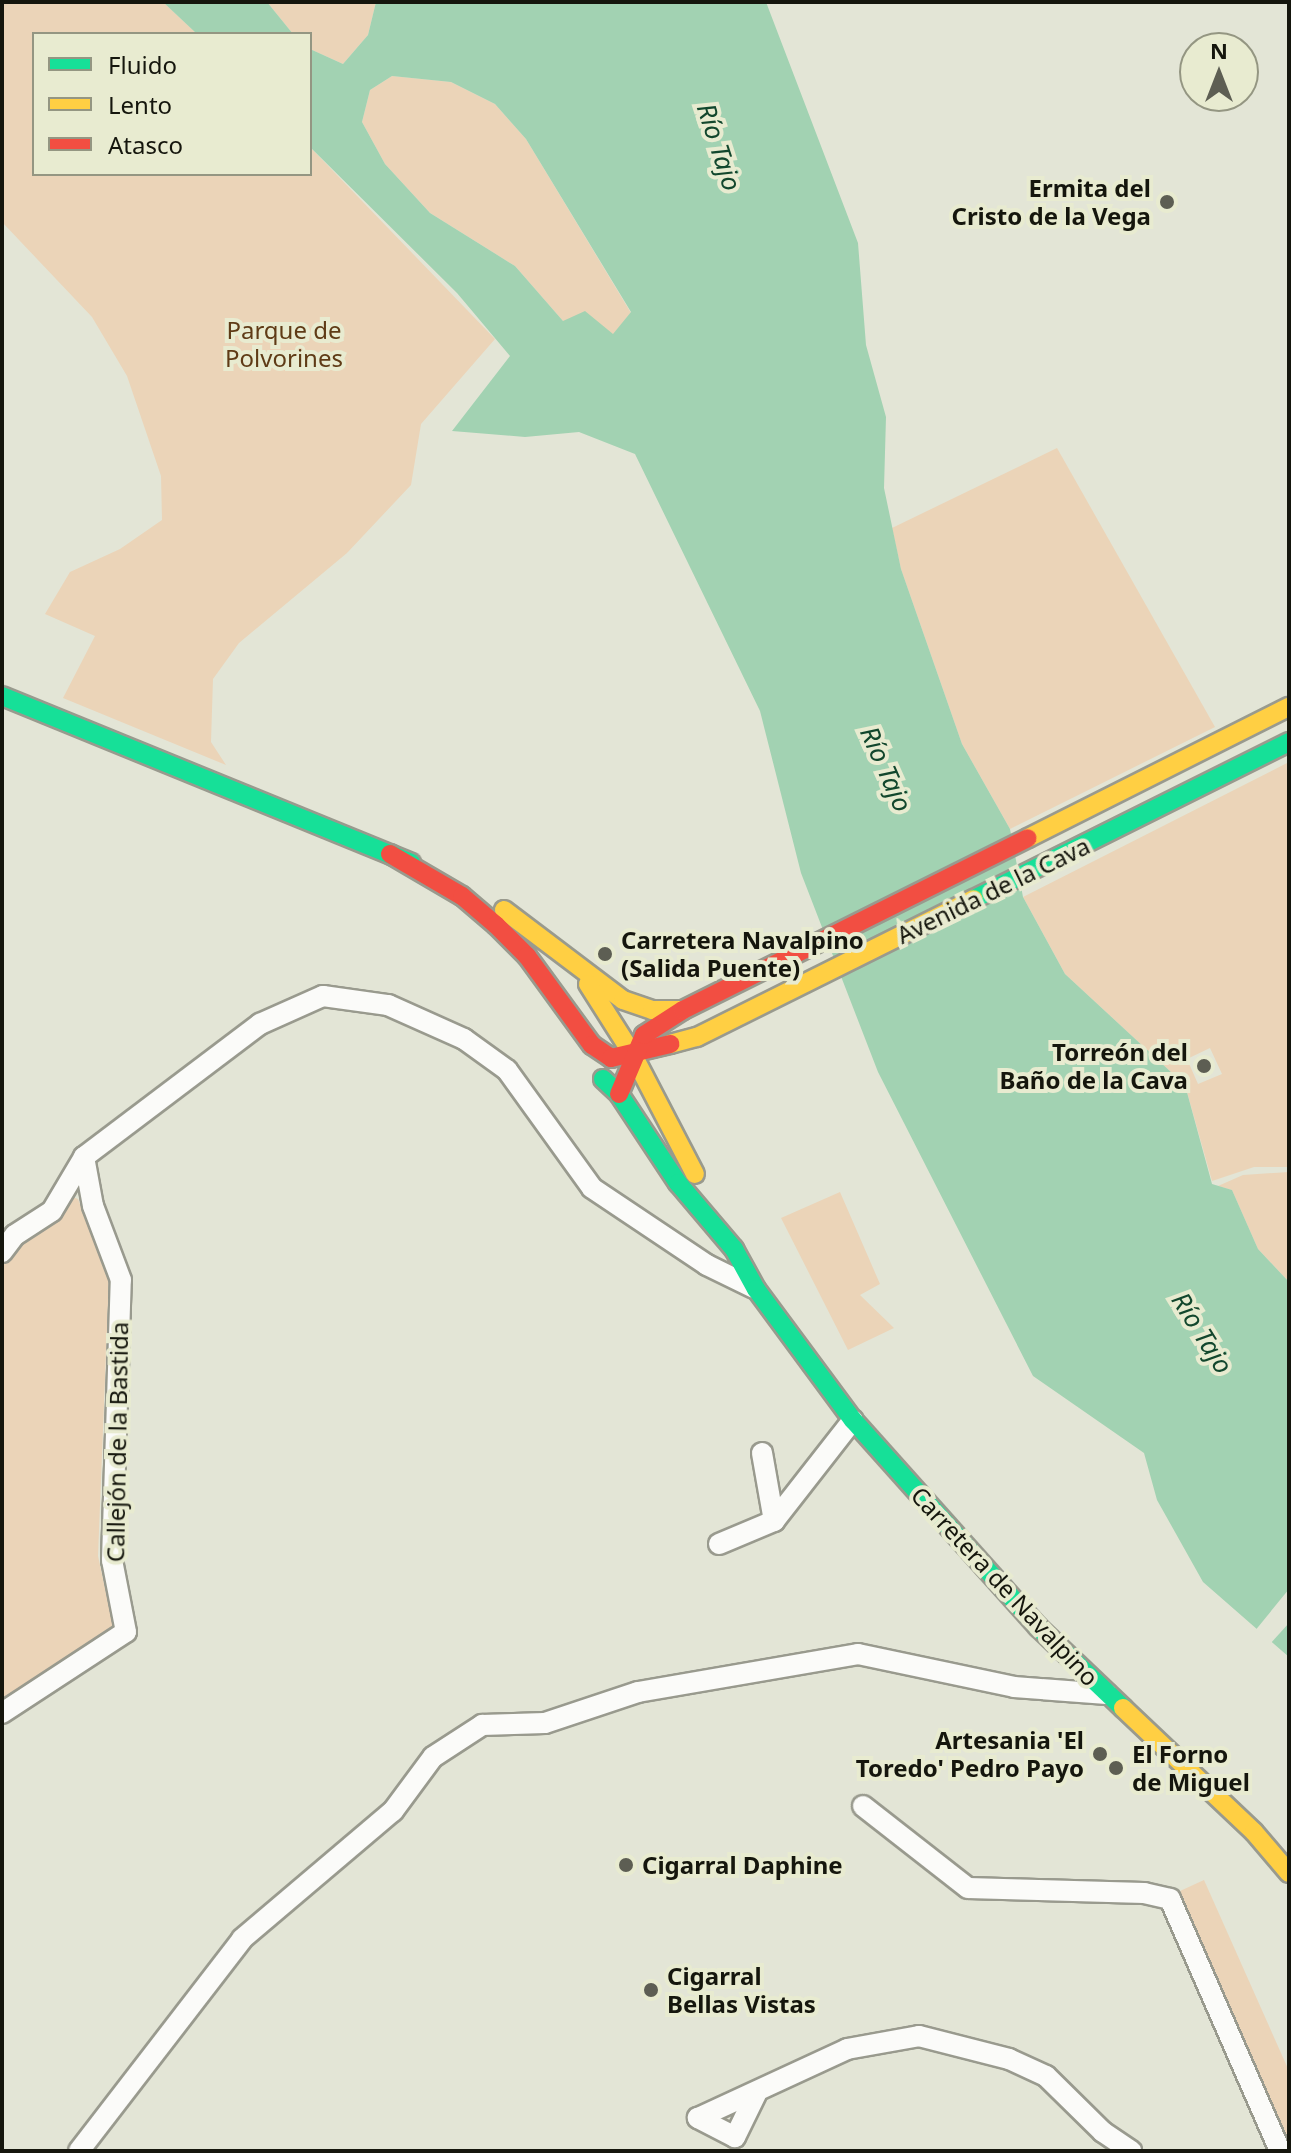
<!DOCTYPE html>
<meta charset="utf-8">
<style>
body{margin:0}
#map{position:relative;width:1291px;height:2153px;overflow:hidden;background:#e3e5d6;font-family:"Noto Sans",sans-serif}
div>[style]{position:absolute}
.green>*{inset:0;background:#ebd4b8}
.water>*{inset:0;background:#a2d2b2}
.pier>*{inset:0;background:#e3e5d6}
.roads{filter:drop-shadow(2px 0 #999a8e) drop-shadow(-2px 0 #999a8e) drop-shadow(0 2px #999a8e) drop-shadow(0 -2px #999a8e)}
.street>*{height:20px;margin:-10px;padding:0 10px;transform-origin:10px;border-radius:10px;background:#fbfbf9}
.fast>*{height:18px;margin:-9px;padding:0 9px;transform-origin:9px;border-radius:9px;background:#16e098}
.slow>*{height:18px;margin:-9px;padding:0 9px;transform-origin:9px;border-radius:9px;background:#ffcf43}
.jam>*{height:18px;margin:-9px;padding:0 9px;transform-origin:9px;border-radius:9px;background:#f24e42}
.dots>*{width:22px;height:22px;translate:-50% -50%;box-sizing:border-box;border:4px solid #e8ebd0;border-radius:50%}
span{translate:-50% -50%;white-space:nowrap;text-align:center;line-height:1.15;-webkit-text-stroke:8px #e8ebd0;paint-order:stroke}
.poi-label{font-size:24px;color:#15160d;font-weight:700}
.right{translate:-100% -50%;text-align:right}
.left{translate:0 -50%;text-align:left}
.park-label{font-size:24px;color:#5f3b16}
.street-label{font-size:24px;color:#15160d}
.water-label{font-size:26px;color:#12472d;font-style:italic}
.frame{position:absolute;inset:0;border:4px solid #15160d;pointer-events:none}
.legend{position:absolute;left:32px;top:32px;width:280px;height:144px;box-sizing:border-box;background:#e8ebd0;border:2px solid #949682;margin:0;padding:10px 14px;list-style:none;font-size:24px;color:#15160d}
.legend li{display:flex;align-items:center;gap:16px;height:40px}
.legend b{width:40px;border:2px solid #949682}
.north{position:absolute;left:1179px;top:32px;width:80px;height:80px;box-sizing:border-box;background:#e8ebd0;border:2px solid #949682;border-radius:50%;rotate:0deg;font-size:22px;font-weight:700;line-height:32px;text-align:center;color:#15160d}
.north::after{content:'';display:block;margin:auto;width:28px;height:36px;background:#5d5e53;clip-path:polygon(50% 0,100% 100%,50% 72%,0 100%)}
</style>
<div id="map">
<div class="green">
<i style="clip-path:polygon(2px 2px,163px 2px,197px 34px,34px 34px,34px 174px,310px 174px,310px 147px,495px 339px,421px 424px,411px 485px,347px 553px,239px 643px,213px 679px,211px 742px,226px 765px,63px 698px,95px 636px,45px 614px,70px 572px,120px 549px,162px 520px,161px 476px,127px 376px,92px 317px,2px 222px)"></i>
<i style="clip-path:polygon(267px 2px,376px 2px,368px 35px,343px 64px,310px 49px,310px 34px,293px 34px)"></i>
<i style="clip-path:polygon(392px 76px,451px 82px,495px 104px,526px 139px,631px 313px,613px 335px,563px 321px,515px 266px,430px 213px,385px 164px,362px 122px,370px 90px)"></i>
<i style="clip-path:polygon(1057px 448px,1215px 727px,1010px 829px,962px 744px,901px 569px,892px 528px)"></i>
<i style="clip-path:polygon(evenodd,1289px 762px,1289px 1167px,1254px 1167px,1212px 1181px,1185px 1085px,1065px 974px,1023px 897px,1289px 762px,1210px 1048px,1222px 1074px,1198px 1084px,1187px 1059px,1210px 1048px)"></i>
<i style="clip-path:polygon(1289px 1172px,1289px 1282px,1258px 1249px,1232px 1190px,1218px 1186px,1243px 1175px)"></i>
<i style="clip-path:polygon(840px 1192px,880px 1284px,860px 1295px,894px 1328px,848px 1350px,781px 1218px)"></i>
<i style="clip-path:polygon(67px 1195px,78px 1199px,109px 1278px,98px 1556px,114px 1630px,2px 1699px,2px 1254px)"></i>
<i style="clip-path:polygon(1204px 1880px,1289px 2071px,1289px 2150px,1180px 1891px)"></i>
</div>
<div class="water">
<i style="clip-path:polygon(163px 2px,267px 2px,293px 34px,197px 34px)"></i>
<i style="clip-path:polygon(evenodd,376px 2px,766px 2px,858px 243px,866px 345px,886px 417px,884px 488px,901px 569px,962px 744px,1010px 829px,1023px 897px,1065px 974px,1185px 1085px,1212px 1184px,1232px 1190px,1258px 1249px,1289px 1282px,1289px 1657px,1203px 1582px,1157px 1500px,1144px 1453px,1033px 1376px,878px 1072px,801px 873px,760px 711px,635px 454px,579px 432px,525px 437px,452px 431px,510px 356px,457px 293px,310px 147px,310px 49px,343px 64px,368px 35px,376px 2px,392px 76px,451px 82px,495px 104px,526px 139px,631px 312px,613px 334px,585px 311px,563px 321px,515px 266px,430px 213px,385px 164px,362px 122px,370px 90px,392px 76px)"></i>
</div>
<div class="pier">
<i style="clip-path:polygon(1289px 1589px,1289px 1623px,1269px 1645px,1254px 1632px)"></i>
</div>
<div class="roads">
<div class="street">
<i style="left:2px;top:1252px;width:21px;rotate:-53deg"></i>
<i style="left:15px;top:1235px;width:44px;rotate:-33deg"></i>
<i style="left:52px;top:1211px;width:63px;rotate:-59.3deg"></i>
<i style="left:84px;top:1157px;width:221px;rotate:-37.1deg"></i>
<i style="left:260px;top:1024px;width:69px;rotate:-24deg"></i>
<i style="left:323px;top:996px;width:66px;rotate:7.9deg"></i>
<i style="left:388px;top:1005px;width:83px;rotate:24.1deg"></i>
<i style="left:464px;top:1039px;width:53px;rotate:35.8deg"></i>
<i style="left:507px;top:1070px;width:145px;rotate:54.2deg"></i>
<i style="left:592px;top:1188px;width:138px;rotate:33.8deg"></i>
<i style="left:707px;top:1265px;width:52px;rotate:26.1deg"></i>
<i style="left:762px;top:1453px;width:69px;rotate:80deg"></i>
<i style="left:719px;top:1544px;width:60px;rotate:-22.7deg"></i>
<i style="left:774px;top:1521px;width:128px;rotate:-52deg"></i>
<i style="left:2px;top:1713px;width:148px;rotate:-33.2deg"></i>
<i style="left:126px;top:1632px;width:73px;rotate:-101deg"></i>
<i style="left:112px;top:1560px;width:280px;rotate:-88.2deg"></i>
<i style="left:121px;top:1280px;width:79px;rotate:-110.7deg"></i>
<i style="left:93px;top:1206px;width:50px;rotate:-100.4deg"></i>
<i style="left:863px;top:1806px;width:133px;rotate:38deg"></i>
<i style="left:968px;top:1888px;width:176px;rotate:1.6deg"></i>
<i style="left:1144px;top:1893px;width:27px;rotate:13deg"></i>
<i style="left:1170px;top:1899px;width:275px;rotate:66.4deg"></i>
<i style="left:756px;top:2094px;width:48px;rotate:116deg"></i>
<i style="left:735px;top:2137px;width:42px;rotate:-152.8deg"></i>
<i style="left:698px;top:2118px;width:164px;rotate:-24.8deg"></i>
<i style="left:847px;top:2049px;width:73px;rotate:-10.2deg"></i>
<i style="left:919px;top:2036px;width:93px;rotate:14.3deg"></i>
<i style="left:1009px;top:2059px;width:41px;rotate:24.7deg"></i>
<i style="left:1046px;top:2076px;width:80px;rotate:44.5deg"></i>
<i style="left:1103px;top:2132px;width:34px;rotate:34deg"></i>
<i style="left:79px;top:2151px;width:267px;rotate:-52.4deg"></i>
<i style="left:242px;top:1939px;width:198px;rotate:-40.3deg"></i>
<i style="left:393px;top:1811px;width:67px;rotate:-53.5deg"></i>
<i style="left:433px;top:1757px;width:59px;rotate:-33.1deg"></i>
<i style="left:482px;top:1725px;width:63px;rotate:-1.8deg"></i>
<i style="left:545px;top:1723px;width:98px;rotate:-18.4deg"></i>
<i style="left:638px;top:1692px;width:223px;rotate:-9.8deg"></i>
<i style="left:858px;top:1654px;width:159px;rotate:11.9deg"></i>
<i style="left:1014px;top:1687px;width:93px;rotate:4.3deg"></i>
</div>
<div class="fast">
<i style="left:2px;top:696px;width:442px;rotate:22.2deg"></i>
<i style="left:974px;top:899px;width:352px;rotate:-26.5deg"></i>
<i style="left:603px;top:1079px;width:22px;rotate:43deg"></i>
<i style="left:619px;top:1094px;width:107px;rotate:56.5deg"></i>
<i style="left:678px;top:1183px;width:87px;rotate:49.7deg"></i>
<i style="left:734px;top:1249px;width:46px;rotate:61.2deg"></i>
<i style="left:756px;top:1289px;width:163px;rotate:53.5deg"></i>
<i style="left:853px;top:1420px;width:278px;rotate:48.2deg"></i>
<i style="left:1038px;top:1627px;width:117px;rotate:43.6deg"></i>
</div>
<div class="slow">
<i style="left:1028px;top:838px;width:292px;rotate:-26.7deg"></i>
<i style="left:504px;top:910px;width:149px;rotate:37.1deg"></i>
<i style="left:623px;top:1000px;width:31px;rotate:19deg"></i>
<i style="left:652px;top:1010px;width:31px"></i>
<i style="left:588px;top:984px;width:84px;rotate:57.6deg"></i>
<i style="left:633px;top:1055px;width:134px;rotate:62.5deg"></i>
<i style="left:670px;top:1044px;width:28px;rotate:-15deg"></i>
<i style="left:697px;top:1037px;width:309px;rotate:-26.5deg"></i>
<i style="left:1123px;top:1708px;width:180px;rotate:43.4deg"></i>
<i style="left:1254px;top:1832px;width:54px;rotate:49.5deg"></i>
</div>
<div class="jam">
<i style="left:390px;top:854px;width:83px;rotate:30.3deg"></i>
<i style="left:462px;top:896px;width:45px;rotate:40.5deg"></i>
<i style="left:496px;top:925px;width:44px;rotate:45deg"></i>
<i style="left:527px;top:956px;width:110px;rotate:53.9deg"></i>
<i style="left:592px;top:1045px;width:23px;rotate:34deg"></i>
<i style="left:611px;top:1058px;width:61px;rotate:-13.3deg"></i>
<i style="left:619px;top:1094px;width:64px;rotate:-67deg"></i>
<i style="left:644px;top:1035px;width:46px;rotate:-32.7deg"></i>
<i style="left:683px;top:1010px;width:385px;rotate:-26.5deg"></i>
</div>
</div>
<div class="dots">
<i style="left:1167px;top:202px;background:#5d5e53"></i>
<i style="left:605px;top:954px;background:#5d5e53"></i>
<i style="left:1204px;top:1066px;background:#5d5e53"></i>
<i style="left:1100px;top:1754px;background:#5d5e53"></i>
<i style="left:1116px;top:1768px;background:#5d5e53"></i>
<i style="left:626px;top:1865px;background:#5d5e53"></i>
<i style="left:651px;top:1990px;background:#5d5e53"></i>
</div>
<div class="poi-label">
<span class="right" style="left:1151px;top:202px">Ermita del<br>Cristo de la Vega</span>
<span class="left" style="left:621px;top:954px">Carretera Navalpino<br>(Salida Puente)</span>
<span class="right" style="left:1188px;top:1066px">Torreón del<br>Baño de la Cava</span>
<span class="right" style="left:1084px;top:1754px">Artesania 'El<br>Toredo' Pedro Payo</span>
<span class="left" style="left:1132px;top:1768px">El Forno<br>de Miguel</span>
<span class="left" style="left:642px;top:1865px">Cigarral Daphine</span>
<span class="left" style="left:667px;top:1990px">Cigarral<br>Bellas Vistas</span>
</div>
<div class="park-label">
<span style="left:284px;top:344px">Parque de<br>Polvorines</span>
</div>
<div class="street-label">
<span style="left:993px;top:890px;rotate:-26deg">Avenida de la Cava</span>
<span style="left:117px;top:1442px;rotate:-89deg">Callejón de la Bastida</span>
<span style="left:1005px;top:1586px;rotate:47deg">Carretera de Navalpino</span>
</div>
<div class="water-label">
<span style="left:719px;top:147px;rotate:72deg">Río Tajo</span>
<span style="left:886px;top:769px;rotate:66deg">Río Tajo</span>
<span style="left:1202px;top:1333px;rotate:58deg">Río Tajo</span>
</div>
<div class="frame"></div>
<ul class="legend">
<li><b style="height:10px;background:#16e098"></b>Fluido</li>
<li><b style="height:10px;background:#ffcf43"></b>Lento</li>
<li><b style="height:10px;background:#f24e42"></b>Atasco</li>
</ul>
<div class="north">N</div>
</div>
